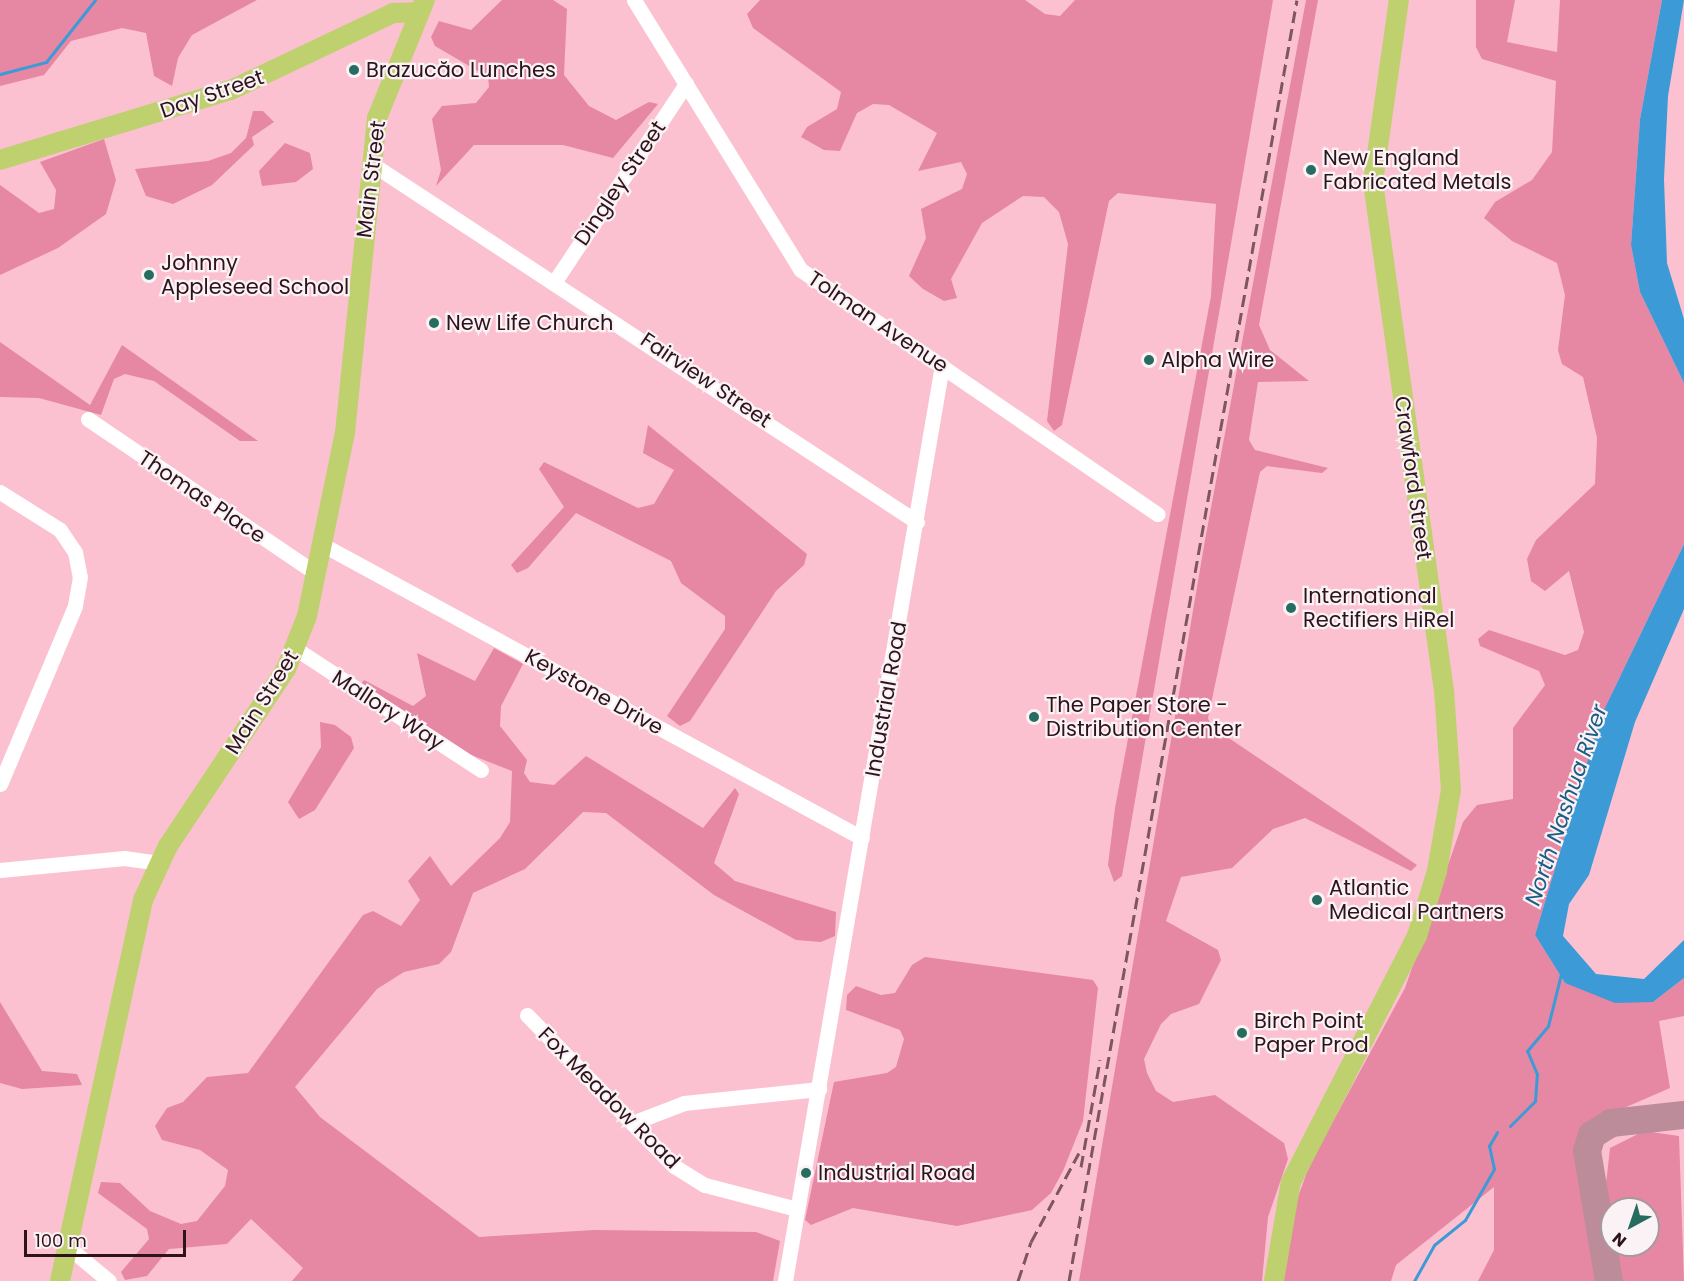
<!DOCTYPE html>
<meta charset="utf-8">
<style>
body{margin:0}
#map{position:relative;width:1684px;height:1281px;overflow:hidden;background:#fcc1d1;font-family:Poppins,sans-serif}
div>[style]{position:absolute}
.green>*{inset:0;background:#e687a4}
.water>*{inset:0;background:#3c9ad6}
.stream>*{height:3px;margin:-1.5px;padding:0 1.5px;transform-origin:1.5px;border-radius:1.5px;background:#3c9ad6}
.taxiway>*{height:28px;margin:-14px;padding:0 14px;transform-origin:14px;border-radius:14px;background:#bc8c9a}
.minor>*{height:15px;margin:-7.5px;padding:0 7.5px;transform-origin:7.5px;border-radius:7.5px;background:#fff}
.major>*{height:20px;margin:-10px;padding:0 10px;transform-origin:10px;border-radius:10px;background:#bfd06e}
.rail>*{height:3px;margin-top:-1.5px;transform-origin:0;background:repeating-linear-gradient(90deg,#7d5662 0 12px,transparent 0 18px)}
.dots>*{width:16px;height:16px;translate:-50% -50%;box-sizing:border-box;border:3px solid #faf2f4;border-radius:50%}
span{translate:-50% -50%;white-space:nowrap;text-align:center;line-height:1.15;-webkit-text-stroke:4.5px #faf2f4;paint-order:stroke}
.poi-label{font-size:21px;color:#2d131c}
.left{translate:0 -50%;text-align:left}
.street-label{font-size:21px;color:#2d131c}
.water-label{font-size:22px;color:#1a5d86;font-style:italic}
.north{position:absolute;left:1600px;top:1197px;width:60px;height:60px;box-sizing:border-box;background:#faf2f4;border:2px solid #a8999e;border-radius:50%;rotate:220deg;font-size:16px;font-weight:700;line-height:24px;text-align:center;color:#2d131c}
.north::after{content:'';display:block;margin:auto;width:21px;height:27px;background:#266c61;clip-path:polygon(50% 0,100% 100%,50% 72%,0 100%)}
.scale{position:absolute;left:24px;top:1230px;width:162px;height:27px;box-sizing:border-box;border:3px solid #2d131c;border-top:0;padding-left:8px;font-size:18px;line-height:21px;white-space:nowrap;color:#2d131c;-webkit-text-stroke:4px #faf2f4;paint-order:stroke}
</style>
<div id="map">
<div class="green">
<i style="clip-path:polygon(0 0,257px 0,192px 35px,178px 58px,172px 86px,154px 76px,146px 33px,122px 28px,71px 41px,44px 75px,0 86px)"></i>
<i style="clip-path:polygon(502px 0,553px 0,567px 9px,564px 75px,589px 106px,616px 120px,649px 102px,658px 104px,613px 158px,563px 145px,474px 145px,436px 186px,441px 170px,432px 119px,442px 106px,476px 103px,489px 87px,488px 77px,435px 46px,431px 37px,439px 21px,471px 30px)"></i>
<i style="clip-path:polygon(760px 0,1025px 0,1045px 14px,1060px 16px,1075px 0,1273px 0,1122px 876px,1114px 882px,1108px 865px,1115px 808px,1211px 296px,1216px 204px,1118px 193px,1109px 201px,1062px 425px,1054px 431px,1047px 421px,1068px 244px,1059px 212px,1044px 197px,1023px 196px,982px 223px,951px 279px,957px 298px,944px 301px,923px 289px,909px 276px,926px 238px,921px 209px,962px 189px,967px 174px,961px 162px,918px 171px,937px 133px,889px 105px,873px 104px,857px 113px,840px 151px,824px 150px,801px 137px,807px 127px,837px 109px,841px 92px,753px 28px,747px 14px)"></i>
<i style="clip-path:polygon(1306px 0,1318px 0,1259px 325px,1270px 350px,1309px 381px,1258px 382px,1249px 440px,1255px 450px,1328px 468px,1322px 473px,1267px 466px,1260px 472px,1208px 718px,1211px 726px,1417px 865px,1411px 871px,1305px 818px,1273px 829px,1232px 868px,1181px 877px,1166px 921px,1218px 950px,1221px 960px,1199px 1004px,1171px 1014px,1161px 1024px,1144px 1059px,1147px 1073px,1156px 1091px,1173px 1102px,1215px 1095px,1284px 1143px,1288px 1159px,1268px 1217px,1262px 1281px,1079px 1281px,1205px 540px)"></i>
<i style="clip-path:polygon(1476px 0,1515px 0,1507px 42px,1557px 52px,1560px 0,1662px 0,1640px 119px,1631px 245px,1640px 292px,1684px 383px,1684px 544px,1601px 716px,1535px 935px,1565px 983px,1653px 1002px,1684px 978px,1684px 1016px,1659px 1021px,1670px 1088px,1594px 1121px,1580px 1142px,1598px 1281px,1478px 1281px,1494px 1250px,1494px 1187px,1396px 1265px,1391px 1281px,1283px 1281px,1290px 1219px,1310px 1164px,1405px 988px,1463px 822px,1477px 805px,1513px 799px,1513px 728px,1545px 685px,1539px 671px,1480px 646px,1478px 639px,1489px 630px,1565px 655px,1578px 650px,1584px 632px,1569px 571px,1545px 591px,1531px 581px,1527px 559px,1536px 540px,1595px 484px,1597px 438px,1583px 377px,1562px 364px,1558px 350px,1565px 295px,1557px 263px,1512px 241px,1484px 218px,1495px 202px,1532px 180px,1552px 152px,1556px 81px,1482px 59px,1476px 47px)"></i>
<i style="clip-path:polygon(253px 111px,263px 111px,274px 122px,252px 137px,254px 145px,212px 185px,173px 204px,146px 196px,135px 169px,208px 161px,231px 153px,246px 138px)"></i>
<i style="clip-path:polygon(104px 139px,116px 180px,106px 214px,58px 248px,0 275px,0 185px,39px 213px,54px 209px,56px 190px,40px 162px)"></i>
<i style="clip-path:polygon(285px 143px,310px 153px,313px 169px,296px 182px,262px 186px,259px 171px)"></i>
<i style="clip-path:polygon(0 342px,90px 405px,122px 345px,258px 441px,240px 441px,154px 381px,125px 374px,114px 379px,101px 415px,39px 398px,0 397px)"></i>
<i style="clip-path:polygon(648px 425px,807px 554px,804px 565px,776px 591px,690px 721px,680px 726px,667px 716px,725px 629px,725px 616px,681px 583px,671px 561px,576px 513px,528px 568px,517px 573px,511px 565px,564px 507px,539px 469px,544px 462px,638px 508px,654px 504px,674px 470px,643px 453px)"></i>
<i style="clip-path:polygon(494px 648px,523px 664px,501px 706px,500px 726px,527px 760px,524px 773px,530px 782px,554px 785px,586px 756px,703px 828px,735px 788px,739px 794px,714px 863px,735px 881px,836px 912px,835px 936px,821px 942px,796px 940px,714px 895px,606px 813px,583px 812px,525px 869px,473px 893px,451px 952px,439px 964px,404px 972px,377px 989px,295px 1087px,320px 1117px,479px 1237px,594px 1230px,756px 1232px,780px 1241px,773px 1281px,292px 1281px,303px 1268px,251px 1219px,227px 1244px,169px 1249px,147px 1276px,125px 1280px,121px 1272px,149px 1239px,147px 1229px,98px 1193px,101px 1182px,120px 1183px,150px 1211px,181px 1224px,197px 1221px,225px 1186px,228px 1170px,200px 1150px,162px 1140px,155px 1126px,167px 1108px,183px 1102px,207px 1077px,248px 1073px,363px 915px,373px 911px,401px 926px,420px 900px,408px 881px,430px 856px,451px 886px,500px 838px,510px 822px,512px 771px,461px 751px,361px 684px,364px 680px,413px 706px,426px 696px,417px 653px,475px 681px)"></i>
<i style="clip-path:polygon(320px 722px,335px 725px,351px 737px,354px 748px,315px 810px,299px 819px,288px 802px,321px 747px)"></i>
<i style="clip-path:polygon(925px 957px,1093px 980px,1098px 988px,1083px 1121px,1063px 1171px,1051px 1193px,1032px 1210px,957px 1226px,853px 1208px,811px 1225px,805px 1220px,834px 1082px,887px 1073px,896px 1067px,904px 1039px,900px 1030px,846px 1010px,847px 995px,856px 986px,881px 995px,895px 993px,912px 965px)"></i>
<i style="clip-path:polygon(0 1002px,42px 1071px,77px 1074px,82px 1085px,22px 1089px,0 1083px)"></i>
<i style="clip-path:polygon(1644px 1131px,1679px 1136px,1684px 1281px,1619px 1281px,1614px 1245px,1648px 1245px,1648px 1209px,1612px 1209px,1612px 1229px,1606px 1184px,1610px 1148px)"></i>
</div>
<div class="water">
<i style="clip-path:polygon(1662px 0,1684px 0,1668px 96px,1664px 179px,1667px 263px,1684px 319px,1684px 383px,1640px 292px,1631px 245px,1640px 119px)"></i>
<i style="clip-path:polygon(1684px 544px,1684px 609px,1635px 722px,1589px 875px,1569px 904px,1563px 936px,1596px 974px,1644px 979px,1684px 940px,1684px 978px,1653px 1002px,1615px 1003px,1565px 983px,1535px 935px,1601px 716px)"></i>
</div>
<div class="stream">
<i style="left:0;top:74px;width:48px;rotate:-14.6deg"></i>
<i style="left:46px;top:62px;width:79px;rotate:-51.7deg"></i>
<i style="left:1510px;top:1126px;width:35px;rotate:-45deg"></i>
<i style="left:1535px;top:1101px;width:27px;rotate:-86deg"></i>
<i style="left:1537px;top:1074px;width:25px;rotate:-113deg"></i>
<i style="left:1527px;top:1051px;width:33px;rotate:-50deg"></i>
<i style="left:1548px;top:1026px;width:54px;rotate:-76deg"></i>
<i style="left:1414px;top:1281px;width:41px;rotate:-60.9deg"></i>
<i style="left:1434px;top:1245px;width:40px;rotate:-39deg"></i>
<i style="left:1465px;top:1220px;width:59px;rotate:-60.4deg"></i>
<i style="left:1494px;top:1169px;width:24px;rotate:-102deg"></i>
<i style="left:1489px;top:1146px;width:16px;rotate:-60deg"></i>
</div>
<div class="taxiway">
<i style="left:1609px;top:1281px;width:132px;rotate:-99.6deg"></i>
<i style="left:1587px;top:1151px;width:17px;rotate:-73deg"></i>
<i style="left:1592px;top:1135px;width:22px;rotate:-32deg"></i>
<i style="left:1611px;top:1123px;width:73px;rotate:-6.3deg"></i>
</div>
<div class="minor">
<i style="left:634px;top:0;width:317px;rotate:58.3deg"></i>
<i style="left:801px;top:270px;width:432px;rotate:34.4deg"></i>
<i style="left:372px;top:164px;width:652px;rotate:33.3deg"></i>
<i style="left:555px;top:281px;width:237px;rotate:-56.4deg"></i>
<i style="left:88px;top:419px;width:277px;rotate:34.1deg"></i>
<i style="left:0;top:492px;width:71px;rotate:32.3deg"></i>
<i style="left:60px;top:530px;width:27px;rotate:56deg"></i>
<i style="left:75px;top:552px;width:25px;rotate:79deg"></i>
<i style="left:80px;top:577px;width:29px;rotate:100deg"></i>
<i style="left:75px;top:606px;width:193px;rotate:112.8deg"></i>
<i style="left:325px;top:546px;width:611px;rotate:28.54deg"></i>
<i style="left:296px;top:649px;width:221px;rotate:33.2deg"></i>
<i style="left:0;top:870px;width:125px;rotate:-5.5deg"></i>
<i style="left:124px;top:858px;width:35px;rotate:8deg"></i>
<i style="left:527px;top:1015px;width:211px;rotate:45.8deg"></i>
<i style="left:674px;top:1166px;width:36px;rotate:32deg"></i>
<i style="left:705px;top:1185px;width:95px;rotate:14.6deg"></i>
<i style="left:632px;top:1123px;width:56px;rotate:-21deg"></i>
<i style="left:684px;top:1103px;width:136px;rotate:-5.9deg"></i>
<i style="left:68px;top:1247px;width:53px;rotate:39.7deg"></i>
<i style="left:785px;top:1281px;width:929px;rotate:-80.27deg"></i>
</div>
<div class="major">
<i style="left:0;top:160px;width:241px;rotate:-16.9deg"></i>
<i style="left:231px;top:90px;width:179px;rotate:-25.4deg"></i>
<i style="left:393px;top:13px;width:24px;rotate:-2deg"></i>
<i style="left:60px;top:1281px;width:390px;rotate:-77.7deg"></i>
<i style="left:143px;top:900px;width:60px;rotate:-65.2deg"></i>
<i style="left:168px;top:846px;width:213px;rotate:-56.3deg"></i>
<i style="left:286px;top:669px;width:57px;rotate:-68.4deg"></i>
<i style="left:307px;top:616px;width:187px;rotate:-78.3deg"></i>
<i style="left:345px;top:433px;width:317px;rotate:-84.2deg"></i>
<i style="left:377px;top:118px;width:127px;rotate:-67.9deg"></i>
<i style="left:1274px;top:1281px;width:100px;rotate:-80.3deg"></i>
<i style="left:1291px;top:1182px;width:276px;rotate:-62.9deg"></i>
<i style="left:1417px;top:936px;width:68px;rotate:-72.9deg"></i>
<i style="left:1437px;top:871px;width:82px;rotate:-80.2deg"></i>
<i style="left:1451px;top:790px;width:99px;rotate:-94deg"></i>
<i style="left:1444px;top:691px;width:514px;rotate:-97.94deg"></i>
<i style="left:1373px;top:182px;width:184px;rotate:-81.9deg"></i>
</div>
<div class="rail">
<i style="left:1081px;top:1167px;width:109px;rotate:-79.9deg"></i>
<i style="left:1018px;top:1281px;width:41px;rotate:-71.6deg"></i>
<i style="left:1031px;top:1242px;width:101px;rotate:-61.7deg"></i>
<i style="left:1069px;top:1281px;width:1301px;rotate:-79.91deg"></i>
</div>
<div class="dots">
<i style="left:354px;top:70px;background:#266c61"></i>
<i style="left:1311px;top:170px;background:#266c61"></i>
<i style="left:149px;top:275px;background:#266c61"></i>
<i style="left:434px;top:323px;background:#266c61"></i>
<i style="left:1149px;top:360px;background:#266c61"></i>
<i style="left:1291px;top:608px;background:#266c61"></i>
<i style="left:1034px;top:717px;background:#266c61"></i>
<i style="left:1317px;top:900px;background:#266c61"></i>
<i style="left:1242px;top:1033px;background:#266c61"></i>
<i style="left:806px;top:1173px;background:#266c61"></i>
</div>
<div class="poi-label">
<span class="left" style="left:366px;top:70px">Brazucăo Lunches</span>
<span class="left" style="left:1323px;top:170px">New England<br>Fabricated Metals</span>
<span class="left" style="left:161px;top:275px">Johnny<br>Appleseed School</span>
<span class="left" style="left:446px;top:323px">New Life Church</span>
<span class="left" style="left:1161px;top:360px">Alpha Wire</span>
<span class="left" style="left:1303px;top:608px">International<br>Rectifiers HiRel</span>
<span class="left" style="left:1046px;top:717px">The Paper Store -<br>Distribution Center</span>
<span class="left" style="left:1329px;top:900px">Atlantic<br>Medical Partners</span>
<span class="left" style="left:1254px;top:1033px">Birch Point<br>Paper Prod</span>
<span class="left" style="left:818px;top:1173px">Industrial Road</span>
</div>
<div class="street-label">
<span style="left:212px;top:94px;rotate:-19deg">Day Street</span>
<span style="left:371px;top:179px;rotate:-83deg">Main Street</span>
<span style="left:620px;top:183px;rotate:-56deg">Dingley Street</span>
<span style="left:878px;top:322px;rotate:34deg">Tolman Avenue</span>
<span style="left:706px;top:380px;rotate:34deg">Fairview Street</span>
<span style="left:1413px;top:478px;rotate:82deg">Crawford Street</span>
<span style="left:202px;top:497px;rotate:34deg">Thomas Place</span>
<span style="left:594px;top:692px;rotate:29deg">Keystone Drive</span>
<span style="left:886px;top:699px;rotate:-80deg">Industrial Road</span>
<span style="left:262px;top:702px;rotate:-58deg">Main Street</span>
<span style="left:388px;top:710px;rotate:33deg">Mallory Way</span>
<span style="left:609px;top:1098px;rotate:45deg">Fox Meadow Road</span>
</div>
<div class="water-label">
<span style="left:1566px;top:805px;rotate:-71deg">North Nashua River</span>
</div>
<div class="north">N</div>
<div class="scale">100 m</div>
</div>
